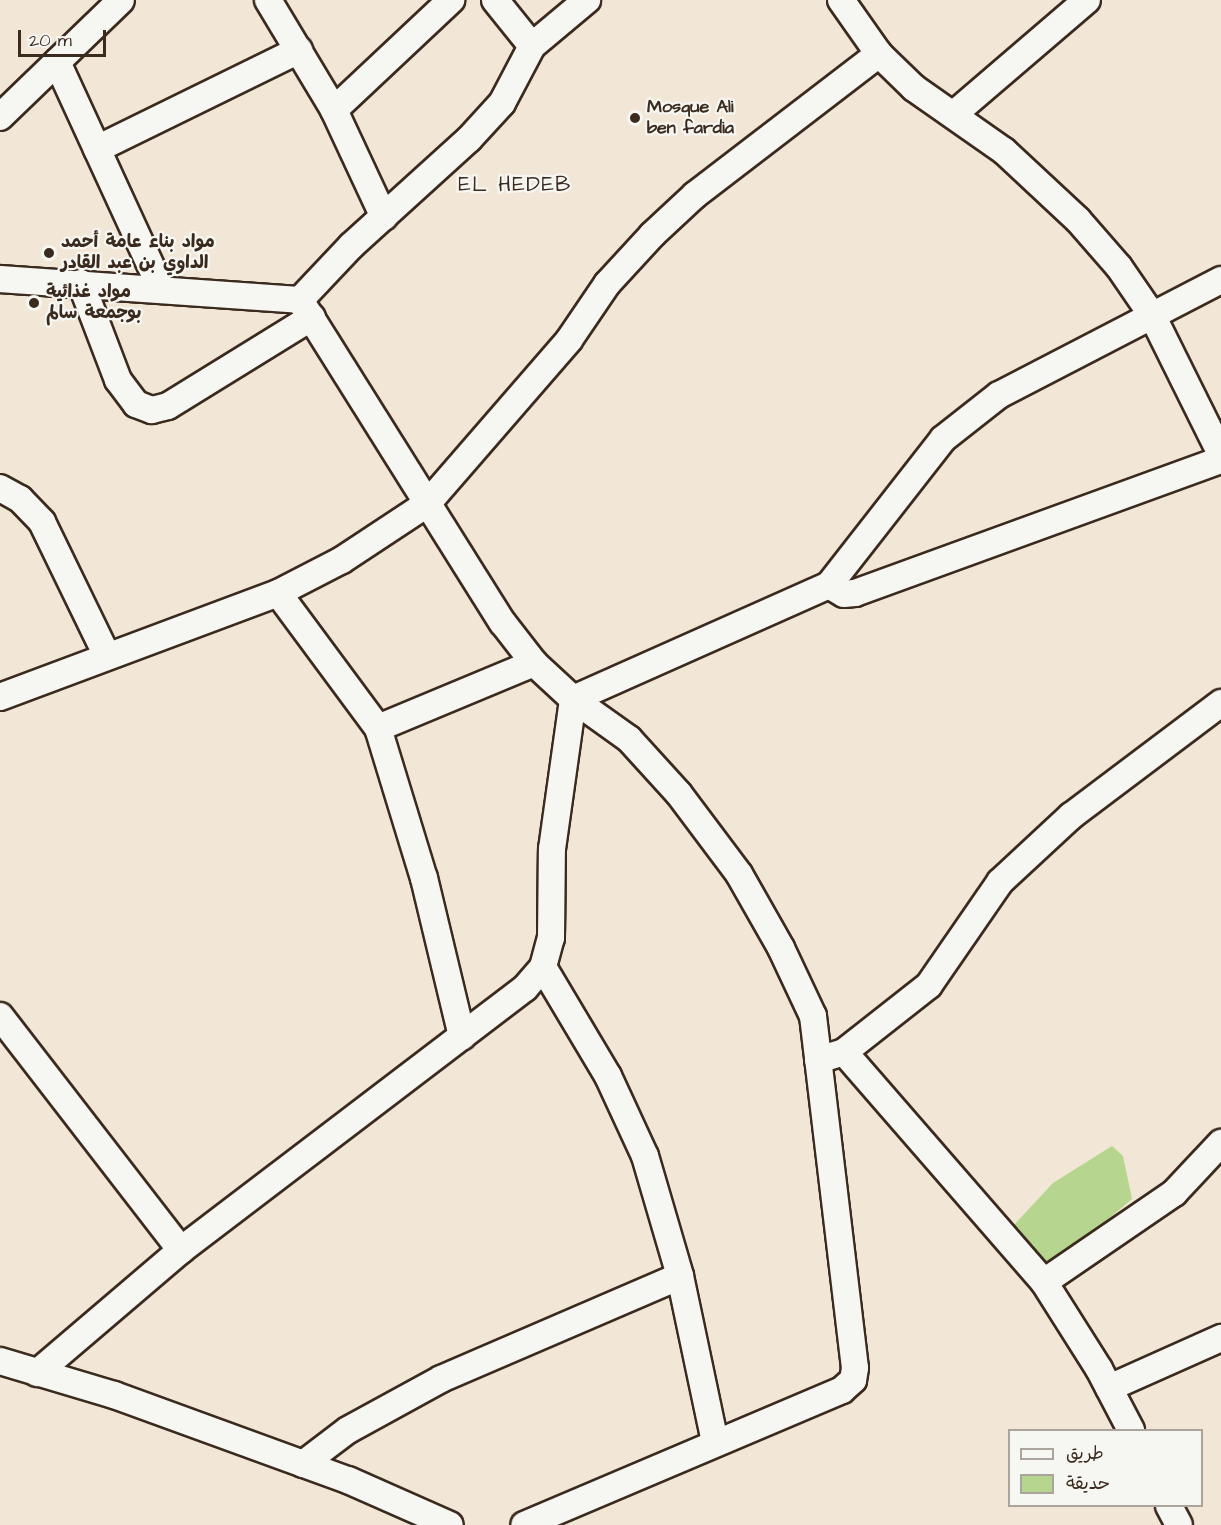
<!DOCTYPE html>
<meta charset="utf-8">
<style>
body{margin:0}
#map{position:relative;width:1221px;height:1525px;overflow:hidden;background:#f2e6d7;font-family:"Architects Daughter","Playpen Sans Arabic",sans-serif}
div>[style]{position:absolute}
.green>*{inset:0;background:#b6d58e}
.roads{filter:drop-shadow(2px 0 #3b2a1e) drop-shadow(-2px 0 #3b2a1e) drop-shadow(0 2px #3b2a1e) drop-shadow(0 -2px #3b2a1e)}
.street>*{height:26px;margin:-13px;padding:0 13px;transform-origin:13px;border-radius:13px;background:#f6f6f2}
.dots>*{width:16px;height:16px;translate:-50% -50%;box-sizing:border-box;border:3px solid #f6f6f2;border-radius:50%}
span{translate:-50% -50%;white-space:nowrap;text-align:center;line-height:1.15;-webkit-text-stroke:4.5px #f6f6f2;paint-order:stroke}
.poi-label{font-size:18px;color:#3b2a1e;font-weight:700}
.left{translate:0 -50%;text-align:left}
.quarter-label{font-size:21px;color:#3b2a1e;letter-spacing:1.5px}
.legend{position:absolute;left:1008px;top:1429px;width:195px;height:78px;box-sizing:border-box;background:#f6f6f2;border:2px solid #aba49d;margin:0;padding:8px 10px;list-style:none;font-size:18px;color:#3b2a1e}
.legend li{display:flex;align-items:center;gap:12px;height:30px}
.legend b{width:30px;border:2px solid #aba49d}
.scale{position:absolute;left:18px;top:30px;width:88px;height:27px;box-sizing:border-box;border:3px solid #3b2a1e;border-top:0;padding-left:8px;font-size:18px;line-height:21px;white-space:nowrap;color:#3b2a1e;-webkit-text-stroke:4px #f6f6f2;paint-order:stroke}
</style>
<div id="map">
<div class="green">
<i style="clip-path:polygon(1112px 1146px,1123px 1156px,1132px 1199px,1052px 1267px,1013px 1226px,1053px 1183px)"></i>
</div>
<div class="roads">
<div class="street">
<i style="left:268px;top:0;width:128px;rotate:59deg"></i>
<i style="left:334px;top:110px;width:118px;rotate:65deg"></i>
<i style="left:495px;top:0;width:59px;rotate:51.2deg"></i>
<i style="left:841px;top:0;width:66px;rotate:54.9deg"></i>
<i style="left:879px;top:54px;width:49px;rotate:44.2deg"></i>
<i style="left:914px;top:88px;width:110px;rotate:35deg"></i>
<i style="left:1004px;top:151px;width:101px;rotate:43deg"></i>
<i style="left:1078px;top:220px;width:62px;rotate:48.9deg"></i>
<i style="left:1119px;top:267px;width:58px;rotate:55.5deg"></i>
<i style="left:1152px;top:315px;width:155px;rotate:63.6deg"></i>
<i style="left:57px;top:62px;width:249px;rotate:65.3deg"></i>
<i style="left:334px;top:110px;width:161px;rotate:-43.2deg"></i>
<i style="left:954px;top:114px;width:175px;rotate:-40.6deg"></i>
<i style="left:0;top:117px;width:168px;rotate:-44deg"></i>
<i style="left:97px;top:149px;width:225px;rotate:-26.1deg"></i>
<i style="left:0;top:279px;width:301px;rotate:4deg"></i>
<i style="left:300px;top:300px;width:381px;rotate:57.9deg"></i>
<i style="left:503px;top:623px;width:51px;rotate:52.2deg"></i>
<i style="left:534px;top:663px;width:53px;rotate:42.7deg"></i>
<i style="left:573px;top:699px;width:69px;rotate:35.5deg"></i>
<i style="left:629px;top:739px;width:74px;rotate:47.7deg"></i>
<i style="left:679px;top:794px;width:100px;rotate:53.1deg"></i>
<i style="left:739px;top:874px;width:85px;rotate:60.4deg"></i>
<i style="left:781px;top:948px;width:75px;rotate:64.8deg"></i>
<i style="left:813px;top:1016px;width:354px;rotate:83.2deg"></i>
<i style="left:855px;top:1368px;width:12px;rotate:99deg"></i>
<i style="left:853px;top:1380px;width:15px;rotate:138deg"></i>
<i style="left:842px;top:1390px;width:345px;rotate:157deg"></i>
<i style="left:81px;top:283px;width:104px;rotate:69.1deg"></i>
<i style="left:118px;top:380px;width:30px;rotate:53deg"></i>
<i style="left:136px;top:404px;width:17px;rotate:21deg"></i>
<i style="left:152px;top:410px;width:16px;rotate:-14deg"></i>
<i style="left:168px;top:406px;width:169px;rotate:-31.7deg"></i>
<i style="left:300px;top:300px;width:74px;rotate:-46.6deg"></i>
<i style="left:351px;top:246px;width:159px;rotate:-42.2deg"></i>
<i style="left:469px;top:139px;width:49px;rotate:-47.5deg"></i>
<i style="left:502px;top:103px;width:64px;rotate:-62.2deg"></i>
<i style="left:532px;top:46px;width:72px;rotate:-39.9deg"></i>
<i style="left:0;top:488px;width:23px;rotate:29deg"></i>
<i style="left:20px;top:499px;width:32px;rotate:46deg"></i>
<i style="left:42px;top:522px;width:149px;rotate:64.1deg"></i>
<i style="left:829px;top:585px;width:17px;rotate:31deg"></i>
<i style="left:844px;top:594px;width:11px;rotate:-5deg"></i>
<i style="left:855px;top:593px;width:389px;rotate:-20deg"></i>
<i style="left:278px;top:593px;width:168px;rotate:53.5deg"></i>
<i style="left:378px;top:728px;width:157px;rotate:73deg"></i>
<i style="left:424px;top:878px;width:163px;rotate:76.5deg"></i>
<i style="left:0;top:697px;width:297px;rotate:-20.5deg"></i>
<i style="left:278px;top:593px;width:72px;rotate:-27.3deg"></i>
<i style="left:342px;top:560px;width:102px;rotate:-33.4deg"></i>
<i style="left:427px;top:504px;width:217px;rotate:-49.1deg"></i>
<i style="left:569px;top:340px;width:68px;rotate:-55.8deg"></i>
<i style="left:607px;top:284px;width:67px;rotate:-47.4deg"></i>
<i style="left:652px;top:235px;width:59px;rotate:-42.9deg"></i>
<i style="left:695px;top:195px;width:232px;rotate:-37.5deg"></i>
<i style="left:378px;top:728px;width:169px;rotate:-22.6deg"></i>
<i style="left:543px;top:967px;width:127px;rotate:59.2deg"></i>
<i style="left:608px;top:1076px;width:88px;rotate:65.2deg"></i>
<i style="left:645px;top:1156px;width:125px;rotate:73.7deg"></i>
<i style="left:680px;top:1276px;width:170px;rotate:78.1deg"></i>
<i style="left:0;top:1016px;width:296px;rotate:52.3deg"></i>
<i style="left:844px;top:1052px;width:305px;rotate:49deg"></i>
<i style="left:1044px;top:1282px;width:103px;rotate:57.7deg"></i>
<i style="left:1099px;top:1369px;width:69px;rotate:62.3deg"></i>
<i style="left:818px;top:1060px;width:27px;rotate:-17deg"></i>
<i style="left:844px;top:1052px;width:108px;rotate:-38.2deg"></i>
<i style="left:929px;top:985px;width:125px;rotate:-55.4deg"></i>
<i style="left:1000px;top:882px;width:97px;rotate:-42.9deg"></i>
<i style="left:1071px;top:816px;width:188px;rotate:-37deg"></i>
<i style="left:1044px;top:1282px;width:158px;rotate:-34.4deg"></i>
<i style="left:1174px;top:1193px;width:69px;rotate:-46.8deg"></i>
<i style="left:0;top:1361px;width:119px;rotate:16.6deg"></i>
<i style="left:114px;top:1395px;width:249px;rotate:20deg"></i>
<i style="left:348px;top:1480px;width:111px;rotate:23.8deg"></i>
<i style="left:37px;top:1373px;width:189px;rotate:-40.5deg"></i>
<i style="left:181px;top:1250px;width:432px;rotate:-37.3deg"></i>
<i style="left:525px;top:988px;width:28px;rotate:-49deg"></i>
<i style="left:543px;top:967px;width:30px;rotate:-75deg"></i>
<i style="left:551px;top:938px;width:89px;rotate:-89.4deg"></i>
<i style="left:552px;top:849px;width:151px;rotate:-82deg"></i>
<i style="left:573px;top:699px;width:280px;rotate:-24deg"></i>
<i style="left:829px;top:585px;width:185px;rotate:-52deg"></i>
<i style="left:943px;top:439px;width:71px;rotate:-38.2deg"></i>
<i style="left:999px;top:395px;width:250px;rotate:-27.4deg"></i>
<i style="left:1109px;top:1388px;width:123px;rotate:-24.1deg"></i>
<i style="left:303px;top:1464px;width:56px;rotate:-37.1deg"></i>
<i style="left:348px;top:1430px;width:106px;rotate:-28.7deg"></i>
<i style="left:441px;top:1379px;width:260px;rotate:-23.3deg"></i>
<i style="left:1169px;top:1506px;width:21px;rotate:62deg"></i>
</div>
</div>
<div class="dots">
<i style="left:635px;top:118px;background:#3b2a1e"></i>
<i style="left:49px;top:253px;background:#3b2a1e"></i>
<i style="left:34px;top:303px;background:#3b2a1e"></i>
</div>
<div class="poi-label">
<span class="left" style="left:647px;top:118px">Mosque Ali<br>ben fardia</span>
<span class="left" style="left:61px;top:253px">مواد بناء عامة أحمد<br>الداوي بن عبد القادر</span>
<span class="left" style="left:46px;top:303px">مواد غذائية<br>بوجمعة سالم</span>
</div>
<div class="quarter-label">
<span style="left:515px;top:185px">EL HEDEB</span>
</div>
<ul class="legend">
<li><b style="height:8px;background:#f6f6f2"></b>طريق</li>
<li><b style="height:16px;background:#b6d58e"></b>حديقة</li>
</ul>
<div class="scale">20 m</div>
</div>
